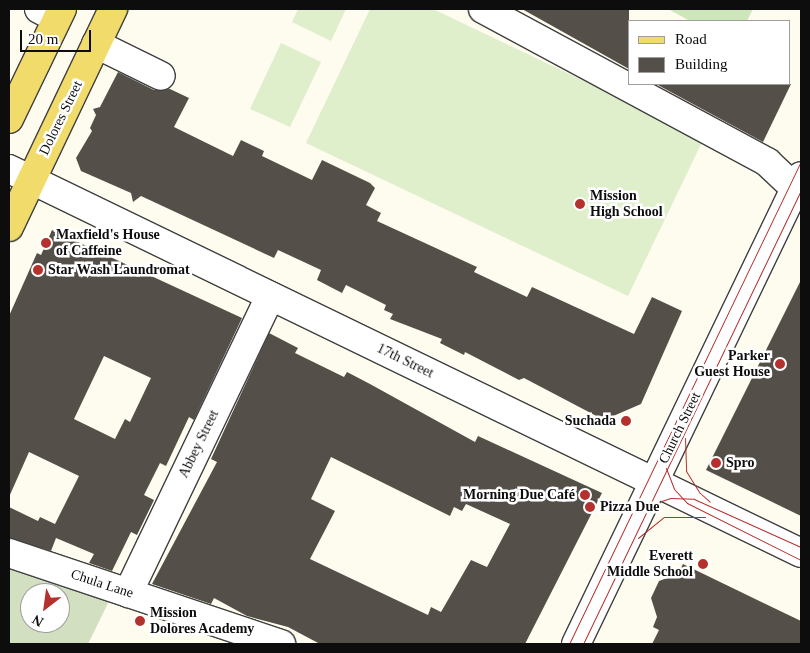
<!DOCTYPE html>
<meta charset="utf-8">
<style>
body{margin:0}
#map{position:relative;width:810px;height:653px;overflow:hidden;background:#fefcee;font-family:Georgia,serif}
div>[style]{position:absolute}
.green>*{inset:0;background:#cde6ba}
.cemetery>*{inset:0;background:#d2dfc0}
.pitch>*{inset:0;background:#dfeecb}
.building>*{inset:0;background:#554f4a}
.roads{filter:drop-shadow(1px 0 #404040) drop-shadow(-1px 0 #404040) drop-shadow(0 1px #404040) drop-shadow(0 -1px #404040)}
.minor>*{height:28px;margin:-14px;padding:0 14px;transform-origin:14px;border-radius:14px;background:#fff}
.major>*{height:28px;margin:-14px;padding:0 14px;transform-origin:14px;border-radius:14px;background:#f1db6b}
.tram>*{height:1px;margin:-0.5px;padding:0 0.5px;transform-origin:0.5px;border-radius:0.5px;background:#b5312d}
.dots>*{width:14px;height:14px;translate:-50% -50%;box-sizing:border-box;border:2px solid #fff;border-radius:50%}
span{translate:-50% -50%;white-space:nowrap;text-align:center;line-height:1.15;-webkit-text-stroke:5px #fff;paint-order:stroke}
.street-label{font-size:14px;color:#0d0d0d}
.poi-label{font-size:14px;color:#0d0d0d;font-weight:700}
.left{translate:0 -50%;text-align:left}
.right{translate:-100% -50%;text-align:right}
.frame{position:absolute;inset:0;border:10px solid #0d0d0d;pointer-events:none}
.legend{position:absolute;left:628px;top:20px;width:162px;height:65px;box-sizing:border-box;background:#fff;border:1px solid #9e9e9e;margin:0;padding:6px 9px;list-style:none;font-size:15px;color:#0d0d0d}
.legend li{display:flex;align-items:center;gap:10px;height:25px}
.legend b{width:25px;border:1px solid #9e9e9e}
.north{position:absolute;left:20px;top:583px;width:50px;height:50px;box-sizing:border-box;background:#fff;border:1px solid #9e9e9e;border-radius:50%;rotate:210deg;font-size:14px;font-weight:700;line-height:20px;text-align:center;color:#0d0d0d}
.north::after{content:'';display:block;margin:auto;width:18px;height:22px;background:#b5312d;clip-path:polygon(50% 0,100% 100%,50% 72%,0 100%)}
.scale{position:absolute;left:20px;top:30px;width:71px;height:22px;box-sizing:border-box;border:2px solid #0d0d0d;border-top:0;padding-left:6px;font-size:15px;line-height:18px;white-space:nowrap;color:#0d0d0d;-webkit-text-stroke:4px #fff;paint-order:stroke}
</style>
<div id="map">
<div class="green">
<i style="clip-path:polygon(668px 9px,753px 9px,747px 21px,690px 21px)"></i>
</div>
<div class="cemetery">
<i style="clip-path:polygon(evenodd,9px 563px,111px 597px,88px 644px,9px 644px,9px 563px,30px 593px,60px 593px,60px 623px,30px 623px,30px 593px)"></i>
</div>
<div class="pitch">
<i style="clip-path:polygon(298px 9px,346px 9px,331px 41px,292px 22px)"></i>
<i style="clip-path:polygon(370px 9px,433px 9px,704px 138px,628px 296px,306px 143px)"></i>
<i style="clip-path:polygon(281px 43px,321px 62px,290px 127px,250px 109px)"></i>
</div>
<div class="building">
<i style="clip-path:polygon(522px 9px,629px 9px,629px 69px,597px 51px)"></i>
<i style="clip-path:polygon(118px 72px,154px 90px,170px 89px,189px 98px,174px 127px,233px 156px,241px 140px,264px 151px,262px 156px,312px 180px,322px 160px,370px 183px,375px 188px,366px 205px,381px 213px,377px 221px,477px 267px,474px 272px,527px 297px,532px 287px,634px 334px,652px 297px,682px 311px,641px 404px,604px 420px,524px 378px,519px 380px,465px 352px,464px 355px,440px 343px,442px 339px,390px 319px,393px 314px,384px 310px,386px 305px,346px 285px,342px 293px,317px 280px,321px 270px,278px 250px,274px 258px,141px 196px,133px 202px,131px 193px,81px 171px,76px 158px,92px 131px,90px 128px,96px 115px,93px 109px,100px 107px)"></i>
<i style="clip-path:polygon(656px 84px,791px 84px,763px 142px)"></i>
<i style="clip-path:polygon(evenodd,52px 230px,242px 318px,194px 420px,189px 417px,166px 466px,160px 463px,144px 495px,154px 500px,137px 535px,131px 532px,112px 571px,89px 563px,94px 554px,56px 538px,51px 551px,9px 538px,9px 507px,38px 521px,40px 517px,55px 524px,79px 476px,29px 452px,9px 497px,9px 316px,37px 253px,41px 255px,52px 230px,104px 356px,151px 378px,130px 422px,125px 419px,115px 439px,74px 419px,104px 356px)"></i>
<i style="clip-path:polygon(801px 280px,801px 516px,706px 470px)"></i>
<i style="clip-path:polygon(evenodd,269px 333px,298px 348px,295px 353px,344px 377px,347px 372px,370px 384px,475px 442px,478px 436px,602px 493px,525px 644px,320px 644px,288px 627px,247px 616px,214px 598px,211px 604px,152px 584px,217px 462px,211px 459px,269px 333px,331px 457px,450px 516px,454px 507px,462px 511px,466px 504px,510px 524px,487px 567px,471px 560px,441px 612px,431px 607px,428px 615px,310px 559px,335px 511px,311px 499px,331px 457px)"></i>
<i style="clip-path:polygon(683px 564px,801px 621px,801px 644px,652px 644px,659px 630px,653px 627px,657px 617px,651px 598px,659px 581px,678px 574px)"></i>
</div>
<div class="roads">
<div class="minor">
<i style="left:39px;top:9px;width:20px;rotate:27deg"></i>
<i style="left:483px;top:9px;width:323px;rotate:28.3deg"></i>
<i style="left:767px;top:162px;width:47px;rotate:43.3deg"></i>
<i style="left:96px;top:44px;width:72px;rotate:26.2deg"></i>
<i style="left:9px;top:169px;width:880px;rotate:25.87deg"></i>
<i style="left:9px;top:553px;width:287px;rotate:18.5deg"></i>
<i style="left:128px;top:593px;width:329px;rotate:-64.4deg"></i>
<i style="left:576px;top:644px;width:519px;rotate:-64.32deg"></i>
</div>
<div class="major">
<i style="left:9px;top:119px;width:122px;rotate:-64.3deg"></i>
<i style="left:9px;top:227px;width:242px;rotate:-64.5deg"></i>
</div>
</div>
<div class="tram">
<i style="left:685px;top:438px;width:33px;rotate:88deg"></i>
<i style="left:686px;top:471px;width:26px;rotate:58deg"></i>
<i style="left:700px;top:493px;width:13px;rotate:42deg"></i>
<i style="left:666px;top:468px;width:22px;rotate:69deg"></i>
<i style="left:674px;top:489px;width:19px;rotate:47deg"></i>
<i style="left:687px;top:503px;width:127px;rotate:26.6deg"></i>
<i style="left:649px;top:505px;width:22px;rotate:-18deg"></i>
<i style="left:670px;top:498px;width:24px;rotate:2deg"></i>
<i style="left:694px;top:499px;width:117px;rotate:24.2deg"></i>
<i style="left:638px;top:538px;width:33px;rotate:-39deg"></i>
<i style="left:664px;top:517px;width:41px"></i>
<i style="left:569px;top:644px;width:536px;rotate:-64.34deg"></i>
<i style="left:583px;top:644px;width:504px;rotate:-64.35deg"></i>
</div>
<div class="dots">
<i style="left:580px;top:204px;background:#b5312d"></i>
<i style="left:46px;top:243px;background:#b5312d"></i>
<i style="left:38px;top:270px;background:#b5312d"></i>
<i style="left:780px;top:364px;background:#b5312d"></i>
<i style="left:626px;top:421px;background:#b5312d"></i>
<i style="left:716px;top:463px;background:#b5312d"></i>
<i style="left:585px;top:495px;background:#b5312d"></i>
<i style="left:590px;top:507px;background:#b5312d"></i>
<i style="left:703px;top:564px;background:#b5312d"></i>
<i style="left:140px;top:621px;background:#b5312d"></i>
</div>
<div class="street-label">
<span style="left:61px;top:118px;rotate:-64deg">Dolores Street</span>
<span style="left:405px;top:361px;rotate:26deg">17th Street</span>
<span style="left:680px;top:428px;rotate:-64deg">Church Street</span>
<span style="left:199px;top:444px;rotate:-64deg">Abbey Street</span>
<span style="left:102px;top:584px;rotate:18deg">Chula Lane</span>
</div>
<div class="poi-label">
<span class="left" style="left:590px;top:204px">Mission<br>High School</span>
<span class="left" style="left:56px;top:243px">Maxfield's House<br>of Caffeine</span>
<span class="left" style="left:48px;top:270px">Star Wash Laundromat</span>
<span class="right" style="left:770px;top:364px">Parker<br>Guest House</span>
<span class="right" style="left:616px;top:421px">Suchada</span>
<span class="left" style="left:726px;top:463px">Spro</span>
<span class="right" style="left:575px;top:495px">Morning Due Café</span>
<span class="left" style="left:600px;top:507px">Pizza Due</span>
<span class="right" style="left:693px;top:564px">Everett<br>Middle School</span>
<span class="left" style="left:150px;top:621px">Mission<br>Dolores Academy</span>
</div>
<div class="frame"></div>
<ul class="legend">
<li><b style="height:6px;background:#f1db6b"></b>Road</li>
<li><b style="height:14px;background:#554f4a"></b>Building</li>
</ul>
<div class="north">N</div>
<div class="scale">20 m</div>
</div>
